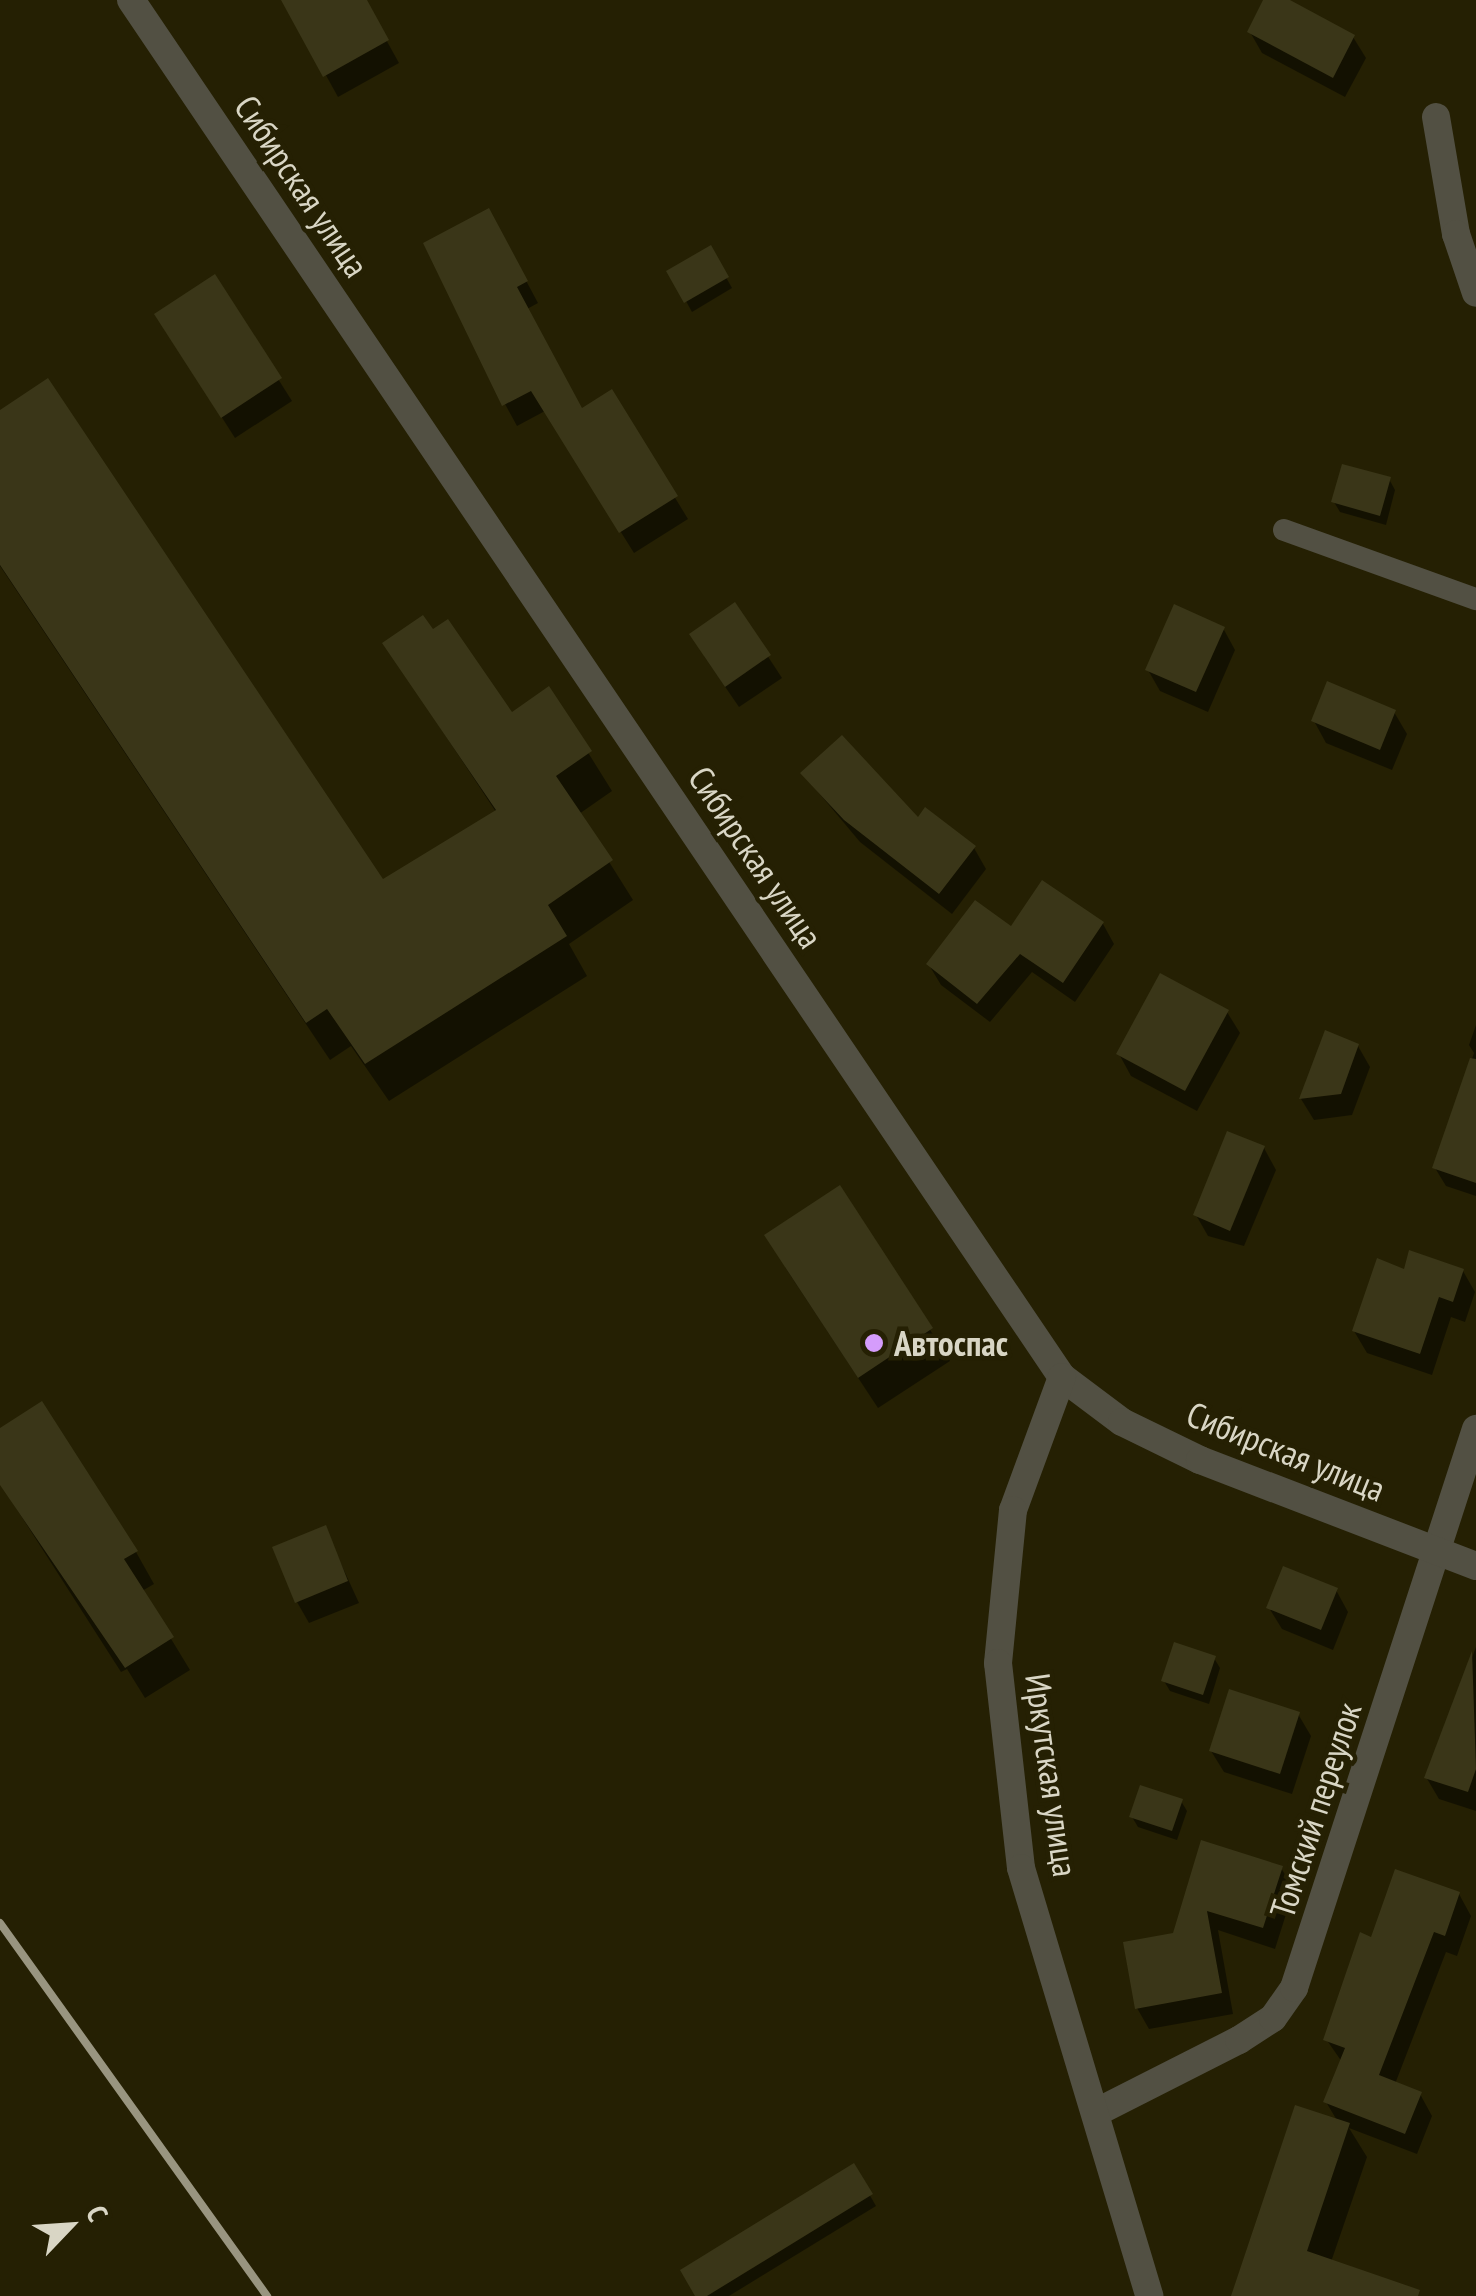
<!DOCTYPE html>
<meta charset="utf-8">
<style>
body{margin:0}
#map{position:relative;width:1476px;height:2296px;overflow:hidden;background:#252003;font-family:"PT Sans Narrow",sans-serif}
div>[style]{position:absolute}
.shadow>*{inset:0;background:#0007}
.building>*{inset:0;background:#3a3618}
.service>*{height:22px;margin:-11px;padding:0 11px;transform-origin:11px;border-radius:11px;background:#525043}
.minor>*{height:28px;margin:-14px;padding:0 14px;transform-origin:14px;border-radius:14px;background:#525043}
.tertiary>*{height:28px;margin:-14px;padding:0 14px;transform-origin:14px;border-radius:14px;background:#525043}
.rail>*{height:8px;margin:-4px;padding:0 4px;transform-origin:4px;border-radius:4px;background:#999580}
.dots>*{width:28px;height:28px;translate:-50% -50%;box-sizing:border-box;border:5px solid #252003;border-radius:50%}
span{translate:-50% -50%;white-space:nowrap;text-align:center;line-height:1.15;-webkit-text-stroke:9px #252003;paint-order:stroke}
.street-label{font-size:35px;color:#d9d6c5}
.poi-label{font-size:35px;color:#d9d6c5;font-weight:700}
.left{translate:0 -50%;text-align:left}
.north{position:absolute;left:20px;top:2176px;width:100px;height:100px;-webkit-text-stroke:8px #252003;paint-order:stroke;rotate:65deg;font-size:28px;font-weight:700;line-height:40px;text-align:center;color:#d9d6c5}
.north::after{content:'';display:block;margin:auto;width:35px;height:45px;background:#d9d6c5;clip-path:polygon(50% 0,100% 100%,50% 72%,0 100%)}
</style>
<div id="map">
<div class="shadow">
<i style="clip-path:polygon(297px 0,364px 0,399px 63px,338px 97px,287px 5px)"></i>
<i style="clip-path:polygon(1266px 0,1285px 0,1353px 37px,1366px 58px,1345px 97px,1262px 53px,1250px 32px)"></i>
<i style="clip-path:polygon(500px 232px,538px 303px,527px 309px,582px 411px,611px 393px,688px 519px,634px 553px,545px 411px,517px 426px,505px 404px)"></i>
<i style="clip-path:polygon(710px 249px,732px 288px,692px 312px,670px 272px)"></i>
<i style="clip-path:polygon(214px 278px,292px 401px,235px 438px,170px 336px)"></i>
<i style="clip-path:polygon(0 413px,382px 882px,496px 812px,385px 644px,433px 633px,511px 715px,549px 690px,612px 791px,579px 814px,633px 900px,569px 944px,587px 976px,389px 1101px,351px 1046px,330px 1060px,0 566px)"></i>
<i style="clip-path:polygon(1389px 479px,1395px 490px,1386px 525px,1340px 512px,1334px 502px)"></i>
<i style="clip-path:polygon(734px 605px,782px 678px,739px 707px,704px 656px)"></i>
<i style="clip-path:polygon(1223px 628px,1235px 650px,1208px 712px,1160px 691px,1148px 670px)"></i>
<i style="clip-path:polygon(1394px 712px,1407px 734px,1392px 770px,1326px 743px,1314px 721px)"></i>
<i style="clip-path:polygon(803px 774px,974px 848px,986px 869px,952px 914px,860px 842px)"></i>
<i style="clip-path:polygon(1043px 884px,1103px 924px,1114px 944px,1075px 1002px,1032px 972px,990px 1022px,941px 985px,929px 965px,1011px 930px)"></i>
<i style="clip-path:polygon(1227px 1012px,1240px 1033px,1197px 1111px,1131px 1076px,1119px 1054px)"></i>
<i style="clip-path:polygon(1476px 1025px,1476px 1196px,1446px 1186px,1435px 1168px,1474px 1053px,1469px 1045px)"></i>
<i style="clip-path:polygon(1358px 1046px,1370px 1067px,1352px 1115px,1314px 1120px,1301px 1099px)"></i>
<i style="clip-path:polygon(1264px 1148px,1276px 1170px,1244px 1246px,1208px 1236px,1196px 1215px)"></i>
<i style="clip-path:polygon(839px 1188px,950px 1361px,878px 1408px,785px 1267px)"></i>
<i style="clip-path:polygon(1463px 1271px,1475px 1292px,1465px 1322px,1451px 1317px,1432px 1375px,1367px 1353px,1354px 1331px,1405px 1272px)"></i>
<i style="clip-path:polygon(0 1431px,136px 1552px,154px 1584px,142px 1591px,190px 1670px,145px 1698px,127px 1669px,121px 1672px,0 1483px)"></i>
<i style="clip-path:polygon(325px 1529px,359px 1603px,309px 1623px,297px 1602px)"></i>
<i style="clip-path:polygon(1336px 1590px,1348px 1612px,1333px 1650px,1282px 1629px,1269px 1608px)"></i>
<i style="clip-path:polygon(1476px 1647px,1476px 1811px,1439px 1799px,1426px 1777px)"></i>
<i style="clip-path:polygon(1214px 1658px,1220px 1668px,1209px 1704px,1170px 1691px,1164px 1681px)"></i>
<i style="clip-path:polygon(1298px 1714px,1311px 1736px,1292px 1794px,1224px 1772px,1211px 1751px)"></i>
<i style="clip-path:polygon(1181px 1801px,1187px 1811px,1177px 1840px,1138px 1827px,1132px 1817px)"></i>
<i style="clip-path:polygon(1203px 1843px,1281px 1868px,1294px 1889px,1275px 1949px,1218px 1930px,1233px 2014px,1149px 2029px,1137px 2008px,1175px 1936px)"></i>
<i style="clip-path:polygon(1459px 1894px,1471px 1916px,1457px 1956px,1446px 1952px,1395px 2084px,1420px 2094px,1432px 2116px,1417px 2154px,1349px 2128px,1367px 2157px,1331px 2262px,1373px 2296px,1233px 2296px,1338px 2122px,1326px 2102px,1342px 2062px,1326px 2039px,1373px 1940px)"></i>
<i style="clip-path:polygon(853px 2166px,876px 2206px,729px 2296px,698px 2296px)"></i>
</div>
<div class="building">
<i style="clip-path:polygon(281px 0,367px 0,389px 40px,323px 77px)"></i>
<i style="clip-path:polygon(1263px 0,1290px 0,1355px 35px,1333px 78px,1247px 32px)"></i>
<i style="clip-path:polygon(489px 208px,528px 281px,517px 287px,582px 408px,612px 389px,678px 496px,619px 533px,531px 391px,502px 406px,423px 243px)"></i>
<i style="clip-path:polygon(711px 245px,729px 277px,684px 303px,666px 271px)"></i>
<i style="clip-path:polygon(215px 274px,282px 378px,221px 418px,154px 314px)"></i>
<i style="clip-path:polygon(48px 378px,383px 879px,496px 810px,382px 643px,423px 615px,433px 629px,448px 619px,512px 712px,549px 686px,592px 751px,556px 776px,613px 860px,548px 905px,567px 936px,365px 1064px,327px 1009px,306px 1023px,0 565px,0 410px)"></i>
<i style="clip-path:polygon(1342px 464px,1391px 477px,1380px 516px,1331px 502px)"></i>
<i style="clip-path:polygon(735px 602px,771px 655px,725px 687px,689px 634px)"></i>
<i style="clip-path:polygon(1174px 604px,1225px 627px,1196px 692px,1145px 670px)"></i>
<i style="clip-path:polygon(1327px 681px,1396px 710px,1380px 750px,1311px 721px)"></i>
<i style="clip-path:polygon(842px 735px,918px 817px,925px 807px,976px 846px,939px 894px,844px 820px,800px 773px)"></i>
<i style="clip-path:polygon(1042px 880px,1104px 922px,1063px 983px,1020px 954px,977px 1004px,926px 964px,975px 900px,1011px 926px)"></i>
<i style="clip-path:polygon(1160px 973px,1229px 1010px,1185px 1091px,1116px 1054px)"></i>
<i style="clip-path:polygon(1325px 1030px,1359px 1044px,1341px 1094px,1299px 1099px)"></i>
<i style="clip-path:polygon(1470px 1058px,1476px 1059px,1476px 1183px,1432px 1168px)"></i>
<i style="clip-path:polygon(1227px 1131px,1265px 1146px,1230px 1231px,1193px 1215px)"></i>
<i style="clip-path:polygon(840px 1185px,933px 1328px,858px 1378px,764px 1235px)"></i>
<i style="clip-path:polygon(1409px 1250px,1464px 1269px,1453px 1302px,1439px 1297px,1420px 1354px,1352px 1331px,1377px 1258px,1404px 1269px)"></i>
<i style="clip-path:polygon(42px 1401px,138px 1551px,124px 1559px,174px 1637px,125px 1668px,0 1485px,0 1428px)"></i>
<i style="clip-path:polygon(326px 1525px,348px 1581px,295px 1603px,272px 1547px)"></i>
<i style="clip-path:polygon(1283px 1566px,1338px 1588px,1321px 1630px,1266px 1608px)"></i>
<i style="clip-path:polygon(1174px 1642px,1216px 1656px,1203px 1695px,1161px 1681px)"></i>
<i style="clip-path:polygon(1472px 1651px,1476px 1769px,1468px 1792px,1424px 1778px)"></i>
<i style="clip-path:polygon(1229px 1689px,1300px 1712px,1280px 1774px,1209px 1751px)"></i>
<i style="clip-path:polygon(1140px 1785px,1183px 1799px,1172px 1831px,1129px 1817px)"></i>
<i style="clip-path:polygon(1201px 1840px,1283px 1866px,1263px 1928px,1207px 1911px,1222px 1993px,1135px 2009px,1123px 1942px,1173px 1933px)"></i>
<i style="clip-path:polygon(1395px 1869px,1460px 1892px,1445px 1936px,1434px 1932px,1379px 2075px,1422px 2092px,1405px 2134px,1323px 2102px,1345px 2048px,1323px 2040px,1360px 1932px,1371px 1937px)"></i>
<i style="clip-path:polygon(1295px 2105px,1350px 2123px,1307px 2251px,1420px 2290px,1418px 2296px,1231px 2296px)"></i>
<i style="clip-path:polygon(854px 2163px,873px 2194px,707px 2296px,695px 2296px,680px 2270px)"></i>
</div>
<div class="service">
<i style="left:1284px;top:530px;width:204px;rotate:19.8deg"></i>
</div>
<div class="minor">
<i style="left:1436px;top:117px;width:119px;rotate:80.3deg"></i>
<i style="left:1456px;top:234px;width:62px;rotate:71.3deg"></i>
<i style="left:1097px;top:2112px;width:159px;rotate:-26.9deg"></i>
<i style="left:1239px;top:2040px;width:40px;rotate:-32.9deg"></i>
<i style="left:1273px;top:2018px;width:37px;rotate:-55deg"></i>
<i style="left:1294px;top:1988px;width:588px;rotate:-71.97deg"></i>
</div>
<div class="tertiary">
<i style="left:131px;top:0;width:1662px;rotate:55.94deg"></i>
<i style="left:1062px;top:1377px;width:75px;rotate:36.9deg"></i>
<i style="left:1122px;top:1422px;width:87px;rotate:26deg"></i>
<i style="left:1200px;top:1460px;width:296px;rotate:21deg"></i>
<i style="left:1062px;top:1377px;width:142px;rotate:110.2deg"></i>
<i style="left:1013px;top:1510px;width:154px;rotate:95.6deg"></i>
<i style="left:998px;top:1663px;width:206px;rotate:83.6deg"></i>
<i style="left:1021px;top:1868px;width:447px;rotate:73.3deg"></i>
</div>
<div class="rail">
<i style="left:0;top:1923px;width:459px;rotate:54.4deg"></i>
</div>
<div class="dots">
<i style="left:874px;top:1343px;background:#d59cfb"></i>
</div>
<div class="street-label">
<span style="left:302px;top:186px;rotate:56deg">Сибирская улица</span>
<span style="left:756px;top:857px;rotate:56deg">Сибирская улица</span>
<span style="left:1286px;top:1451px;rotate:22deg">Сибирская улица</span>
<span style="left:1052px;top:1775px;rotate:82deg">Иркутская улица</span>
<span style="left:1315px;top:1810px;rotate:-72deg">Томский переулок</span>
</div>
<div class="poi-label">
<span class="left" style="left:894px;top:1343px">Автоспас</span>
</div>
<div class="north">С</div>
</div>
